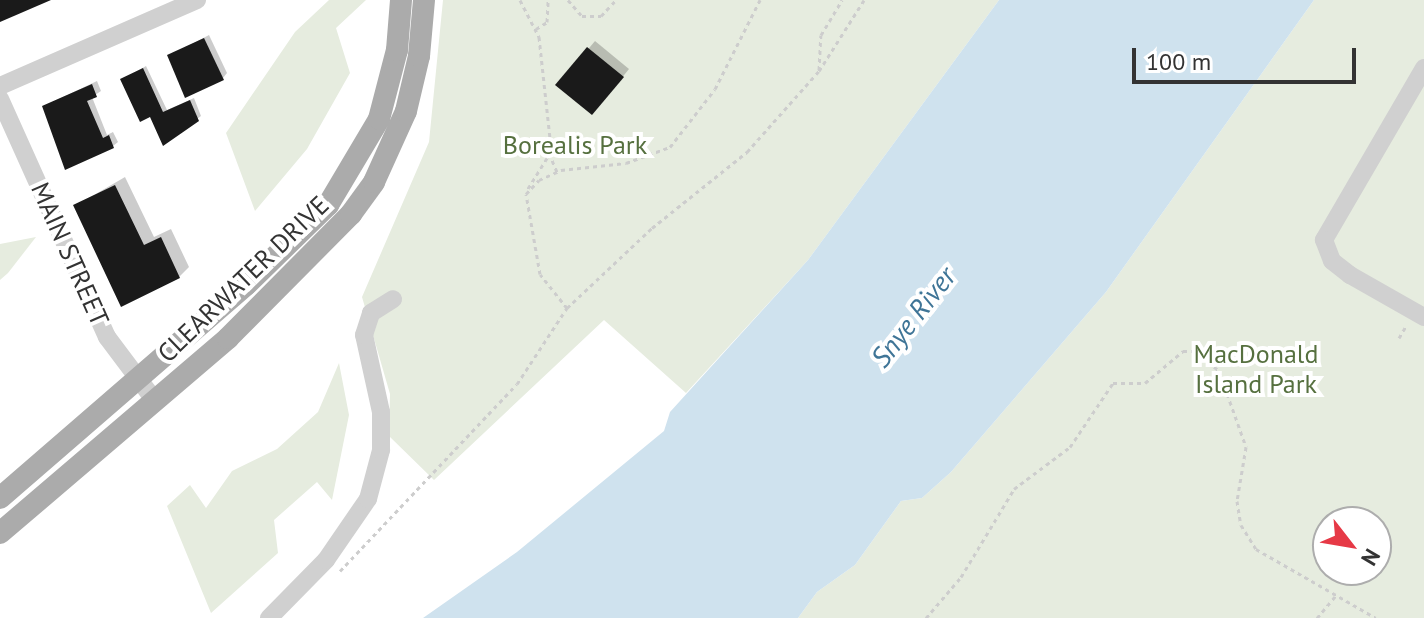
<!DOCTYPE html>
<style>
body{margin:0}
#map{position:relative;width:1424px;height:618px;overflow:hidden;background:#fff;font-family:"PT Sans",sans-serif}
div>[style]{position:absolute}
.green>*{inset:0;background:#e6ecdf}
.water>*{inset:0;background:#cfe2ee}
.shadow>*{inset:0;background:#0003}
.building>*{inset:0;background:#1a1a1a}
.path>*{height:3px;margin-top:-1.5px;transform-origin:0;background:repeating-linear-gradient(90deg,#cdcdcd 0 4px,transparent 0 8px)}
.minor>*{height:18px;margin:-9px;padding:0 9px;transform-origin:9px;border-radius:9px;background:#d0d0d0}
.major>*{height:22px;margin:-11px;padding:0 11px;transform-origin:11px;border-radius:11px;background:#ababab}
span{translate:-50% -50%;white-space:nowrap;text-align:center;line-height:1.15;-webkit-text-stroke:8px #fff;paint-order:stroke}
.park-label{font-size:26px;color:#56703f}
.street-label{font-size:26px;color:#333}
.water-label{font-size:28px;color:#3f7597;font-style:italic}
.north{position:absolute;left:1312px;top:506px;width:80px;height:80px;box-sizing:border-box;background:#fff;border:2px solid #adadad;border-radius:50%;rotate:121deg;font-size:22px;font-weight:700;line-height:32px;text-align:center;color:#333}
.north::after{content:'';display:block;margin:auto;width:28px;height:36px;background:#e63946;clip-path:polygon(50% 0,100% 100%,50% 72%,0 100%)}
.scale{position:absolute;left:1132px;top:48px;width:224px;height:36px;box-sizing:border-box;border:4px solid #333;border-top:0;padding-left:10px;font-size:24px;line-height:28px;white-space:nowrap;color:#333;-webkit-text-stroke:6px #fff;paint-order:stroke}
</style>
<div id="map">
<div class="green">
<i style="clip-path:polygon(329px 0,366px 0,336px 28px,350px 73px,307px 149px,255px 211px,226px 133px,295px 32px)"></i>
<i style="clip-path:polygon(443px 0,999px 0,808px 260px,686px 393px,604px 320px,434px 480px,389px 436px,390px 394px,362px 297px,429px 142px)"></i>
<i style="clip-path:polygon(evenodd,1314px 0,1424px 0,1424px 618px,798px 618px,817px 592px,855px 565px,901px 501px,922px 498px,951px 472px,1106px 292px,1314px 0,1328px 522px,1376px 522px,1376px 570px,1328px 570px,1328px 522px)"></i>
<i style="clip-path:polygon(36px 237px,8px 273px,0 280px,0 244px)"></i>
<i style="clip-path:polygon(339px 363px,349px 415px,332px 500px,317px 482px,274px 520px,278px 553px,211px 613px,167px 506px,190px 485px,206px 508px,232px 471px,277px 449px,318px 412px)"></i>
</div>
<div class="water">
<i style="clip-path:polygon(999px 0,1314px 0,1106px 292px,951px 472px,922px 498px,901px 501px,855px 565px,817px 592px,798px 618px,423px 618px,517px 552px,664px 431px,670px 412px,808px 260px)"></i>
</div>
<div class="shadow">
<i style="clip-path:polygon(209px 35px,227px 73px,223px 78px,169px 56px)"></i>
<i style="clip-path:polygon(595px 41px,629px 69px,599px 106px,558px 85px)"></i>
<i style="clip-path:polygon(146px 66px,167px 110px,194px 98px,201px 116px,164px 143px,151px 115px,122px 80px)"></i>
<i style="clip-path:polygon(97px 81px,101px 91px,92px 97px,107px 135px,113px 132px,118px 142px,113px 146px,44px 106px)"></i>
<i style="clip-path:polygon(125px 177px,154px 237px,171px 229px,189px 267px,179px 277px,75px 206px)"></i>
</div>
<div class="building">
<i style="clip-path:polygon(0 0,51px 0,0 22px)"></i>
<i style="clip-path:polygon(204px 38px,224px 80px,185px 98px,167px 55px)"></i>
<i style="clip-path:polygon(587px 47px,624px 77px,592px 115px,555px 85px)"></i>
<i style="clip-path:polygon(143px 68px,163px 112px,190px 100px,199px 121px,163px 146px,150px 117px,140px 122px,120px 79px)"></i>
<i style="clip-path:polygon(92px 84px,97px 97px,87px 101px,103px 138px,109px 135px,114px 148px,65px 170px,42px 106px)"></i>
<i style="clip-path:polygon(115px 185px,144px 245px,161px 237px,180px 278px,121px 307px,73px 205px)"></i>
</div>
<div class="path">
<i style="left:520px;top:0;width:42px;rotate:62.8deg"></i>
<i style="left:539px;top:37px;width:102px;rotate:83.8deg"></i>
<i style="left:550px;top:138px;width:20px;rotate:99deg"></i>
<i style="left:547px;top:158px;width:38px;rotate:122deg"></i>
<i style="left:568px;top:0;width:21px;rotate:49deg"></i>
<i style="left:582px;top:16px;width:19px"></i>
<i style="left:601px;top:16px;width:22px;rotate:-47deg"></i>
<i style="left:536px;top:29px;width:13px;rotate:-32deg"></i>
<i style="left:547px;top:22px;width:22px;rotate:-87deg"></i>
<i style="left:819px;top:70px;width:35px;rotate:-87deg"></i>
<i style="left:821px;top:35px;width:41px;rotate:-59deg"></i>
<i style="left:549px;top:153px;width:21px;rotate:67deg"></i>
<i style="left:567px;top:308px;width:43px;rotate:-128.5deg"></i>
<i style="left:540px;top:274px;width:81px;rotate:-99.9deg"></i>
<i style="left:526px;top:194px;width:19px;rotate:-47deg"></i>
<i style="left:539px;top:180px;width:24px;rotate:-24deg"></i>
<i style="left:561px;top:170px;width:65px;rotate:-6.1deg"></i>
<i style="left:626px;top:163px;width:47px;rotate:-20deg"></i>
<i style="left:670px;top:147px;width:73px;rotate:-52.2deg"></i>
<i style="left:715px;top:89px;width:100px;rotate:-63.2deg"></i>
<i style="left:1399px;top:338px;width:14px;rotate:-60deg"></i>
<i style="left:340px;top:571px;width:257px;rotate:-46.6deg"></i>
<i style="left:517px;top:384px;width:91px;rotate:-56.7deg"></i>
<i style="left:567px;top:308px;width:117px;rotate:-43.3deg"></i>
<i style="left:652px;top:228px;width:122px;rotate:-38.7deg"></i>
<i style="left:747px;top:152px;width:108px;rotate:-48.4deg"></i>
<i style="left:819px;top:71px;width:84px;rotate:-57.6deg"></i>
<i style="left:926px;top:618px;width:54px;rotate:-49.5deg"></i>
<i style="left:961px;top:577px;width:103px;rotate:-58.9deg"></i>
<i style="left:1014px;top:489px;width:70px;rotate:-36.9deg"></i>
<i style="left:1070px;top:447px;width:77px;rotate:-56.1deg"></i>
<i style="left:1113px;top:383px;width:32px"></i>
<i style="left:1145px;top:383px;width:50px;rotate:-40.1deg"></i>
<i style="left:1183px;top:351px;width:13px"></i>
<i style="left:1196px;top:351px;width:30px;rotate:41deg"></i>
<i style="left:1219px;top:371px;width:81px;rotate:70.4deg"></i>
<i style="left:1246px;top:447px;width:55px;rotate:99.5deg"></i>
<i style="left:1237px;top:501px;width:24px;rotate:81deg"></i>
<i style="left:1241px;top:525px;width:28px;rotate:58deg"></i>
<i style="left:1256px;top:549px;width:138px;rotate:29.9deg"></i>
<i style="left:1317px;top:618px;width:30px;rotate:-50deg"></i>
</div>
<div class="minor">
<i style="left:1424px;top:68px;width:199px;rotate:120.2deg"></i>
<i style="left:1324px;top:240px;width:22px;rotate:69deg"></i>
<i style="left:1332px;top:261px;width:23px;rotate:38deg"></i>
<i style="left:1350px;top:275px;width:85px;rotate:29.6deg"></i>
<i style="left:0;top:86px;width:215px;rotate:-23.6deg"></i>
<i style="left:0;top:99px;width:261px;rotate:65.8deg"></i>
<i style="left:107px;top:337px;width:80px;rotate:53.1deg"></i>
<i style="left:269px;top:618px;width:81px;rotate:-45.5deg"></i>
<i style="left:326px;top:560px;width:74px;rotate:-55.5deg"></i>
<i style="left:368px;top:499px;width:51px;rotate:-75.1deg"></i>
<i style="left:381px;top:450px;width:38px;rotate:-90deg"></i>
<i style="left:381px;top:412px;width:79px;rotate:-102.4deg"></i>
<i style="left:364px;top:335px;width:23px;rotate:-72deg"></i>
<i style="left:371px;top:313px;width:26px;rotate:-32deg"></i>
</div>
<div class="major">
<i style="left:0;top:498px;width:325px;rotate:-40.9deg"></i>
<i style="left:246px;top:285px;width:115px;rotate:-44.3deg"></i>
<i style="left:328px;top:205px;width:100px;rotate:-59.3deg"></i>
<i style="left:379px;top:119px;width:71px;rotate:-75.4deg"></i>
<i style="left:397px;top:50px;width:50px;rotate:-85.4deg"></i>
<i style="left:0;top:533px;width:300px;rotate:-40.5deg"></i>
<i style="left:228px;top:338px;width:175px;rotate:-45.2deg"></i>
<i style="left:351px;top:214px;width:39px;rotate:-54deg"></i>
<i style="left:374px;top:182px;width:78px;rotate:-65.7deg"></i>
<i style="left:406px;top:111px;width:57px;rotate:-76.7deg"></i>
<i style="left:419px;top:56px;width:56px;rotate:-84.9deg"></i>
</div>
<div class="park-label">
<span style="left:575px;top:145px">Borealis Park</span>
<span style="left:1256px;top:369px">MacDonald<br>Island Park</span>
</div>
<div class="street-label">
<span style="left:70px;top:254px;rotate:66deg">MAIN STREET</span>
<span style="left:243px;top:279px;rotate:-44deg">CLEARWATER DRIVE</span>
</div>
<div class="water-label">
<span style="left:913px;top:317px;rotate:-52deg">Snye River</span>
</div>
<div class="north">N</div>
<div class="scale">100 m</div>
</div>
